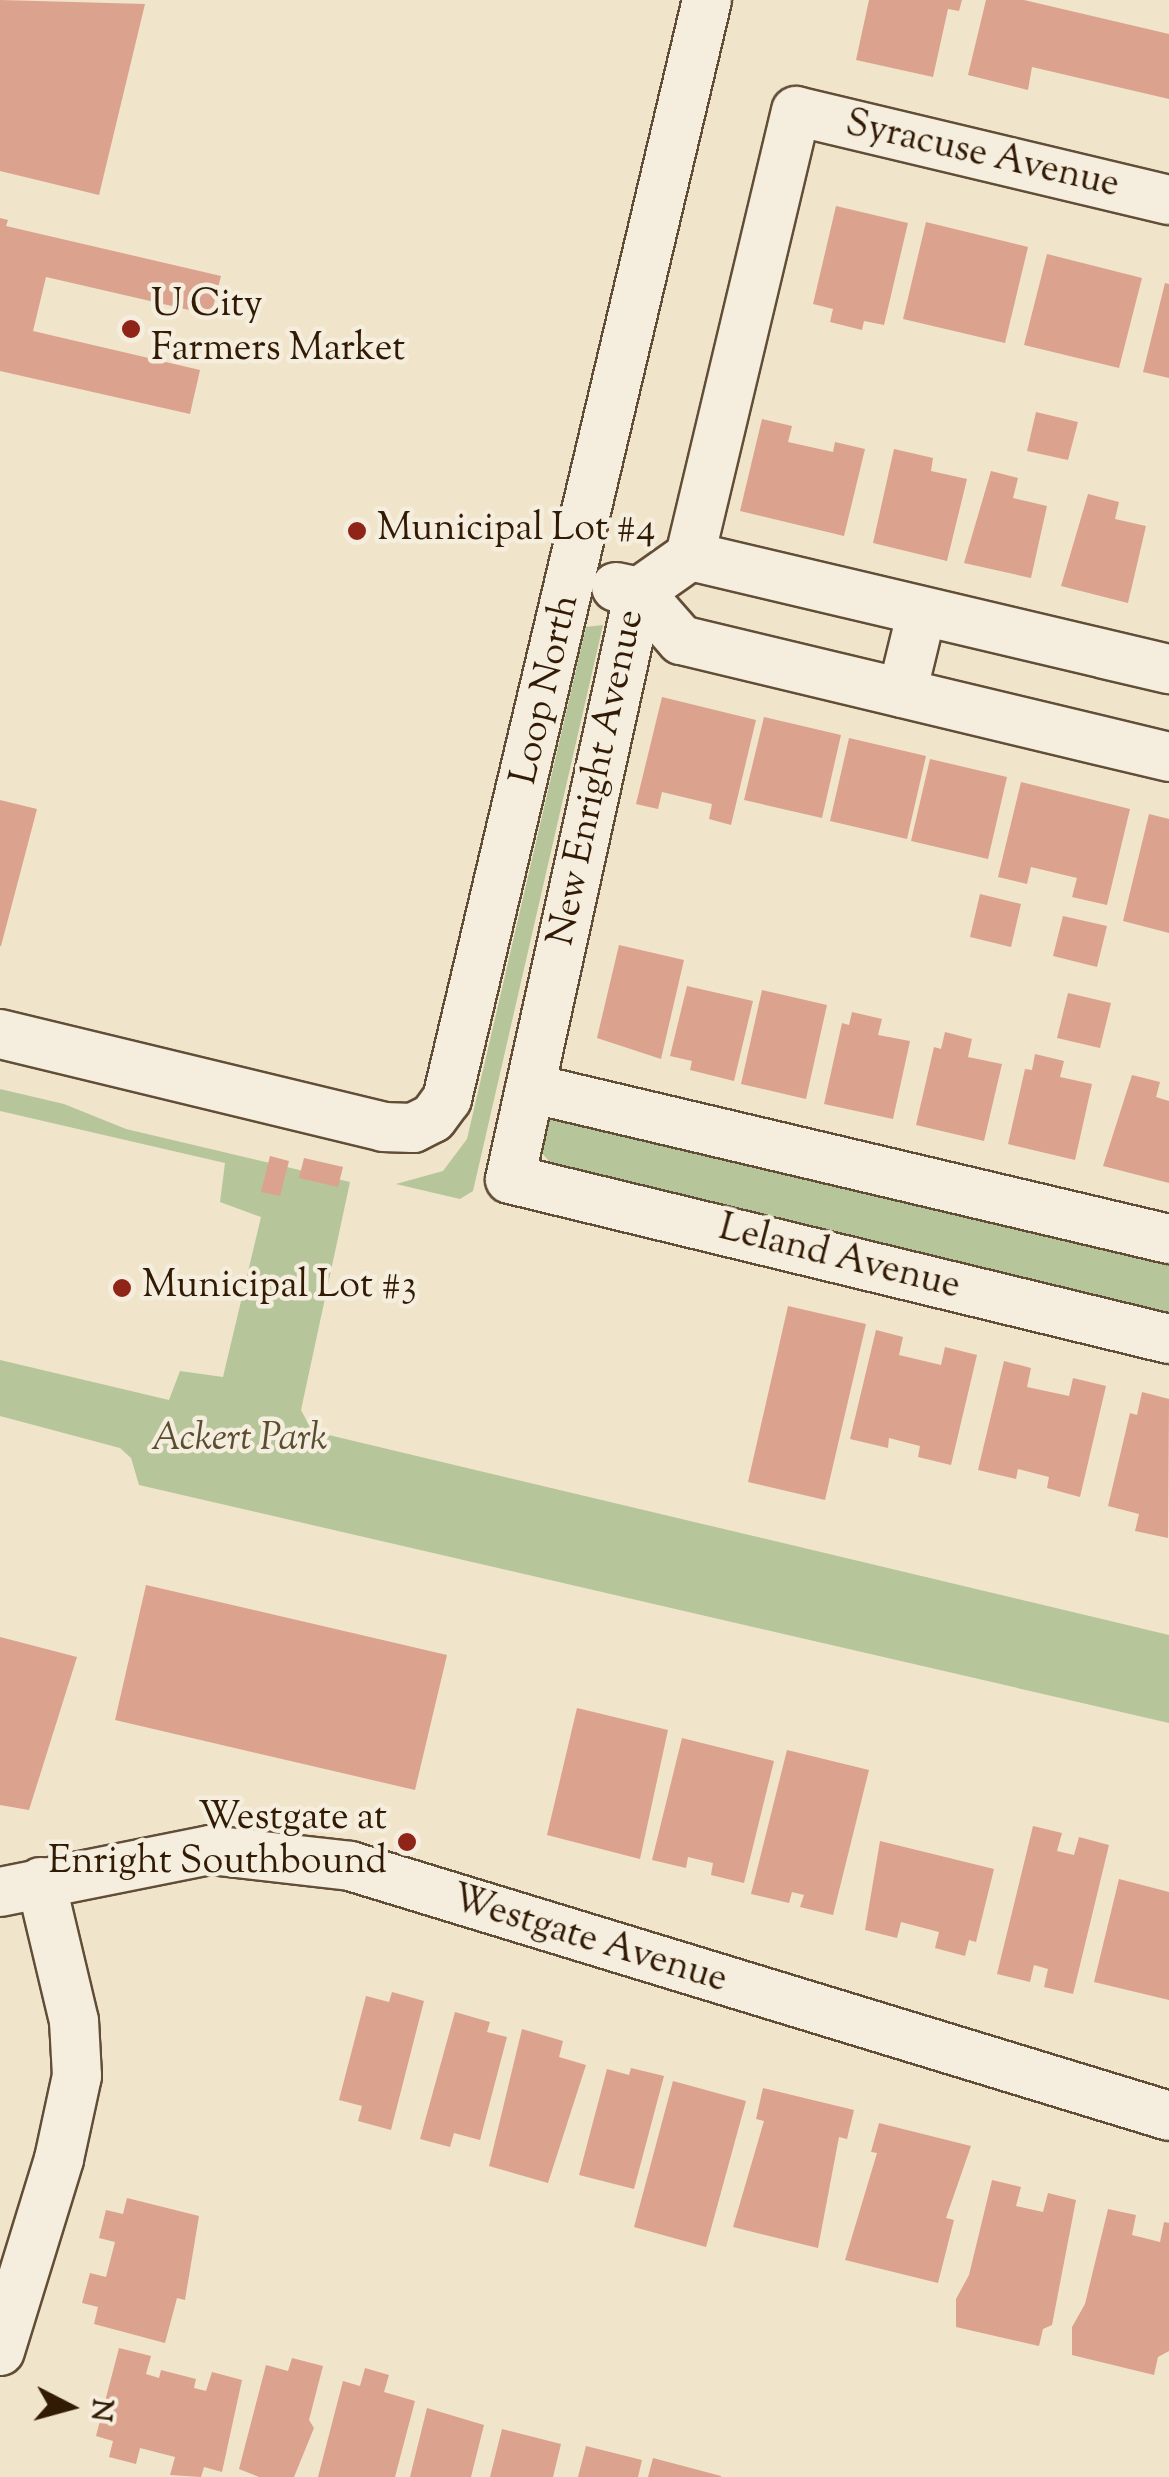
<!DOCTYPE html>
<style>
body{margin:0}
#map{position:relative;width:1169px;height:2477px;overflow:hidden;background:#f0e4ca;font-family:"Sorts Mill Goudy",serif}
div>[style]{position:absolute}
.green>*{inset:0;background:#b6c59a}
.building>*{inset:0;background:#dba38d}
.roads{filter:drop-shadow(2px 0 #624d36) drop-shadow(-2px 0 #624d36) drop-shadow(0 2px #624d36) drop-shadow(0 -2px #624d36)}
.minor>*{height:48px;margin:-24px;padding:0 24px;transform-origin:24px;border-radius:24px;background:#f5eddd}
.dots>*{width:28px;height:28px;translate:-50% -50%;box-sizing:border-box;border:5px solid #f5eddd;border-radius:50%}
span{translate:-50% -50%;white-space:nowrap;text-align:center;line-height:1.15;-webkit-text-stroke:9px #f5eddd;paint-order:stroke}
.street-label{font-size:38px;color:#321b04}
.poi-label{font-size:38px;color:#321b04}
.left{translate:0 -50%;text-align:left}
.right{translate:-100% -50%;text-align:right}
.park-label{font-size:38px;color:#5a4e31;font-style:italic}
.north{position:absolute;left:20px;top:2357px;width:100px;height:100px;-webkit-text-stroke:8px #f5eddd;paint-order:stroke;rotate:96deg;font-size:28px;font-weight:700;line-height:40px;text-align:center;color:#321b04}
.north::after{content:'';display:block;margin:auto;width:35px;height:45px;background:#321b04;clip-path:polygon(50% 0,100% 100%,50% 72%,0 100%)}
</style>
<div id="map">
<div class="green">
<i style="clip-path:polygon(603px 625px,473px 1191px,460px 1199px,396px 1184px,443px 1171px,467px 1139px,586px 627px)"></i>
<i style="clip-path:polygon(0 1089px,64px 1104px,126px 1129px,350px 1182px,301px 1410px,312px 1431px,1169px 1635px,1169px 1723px,139px 1485px,131px 1458px,120px 1448px,0 1416px,0 1360px,169px 1400px,180px 1371px,223px 1377px,261px 1217px,220px 1202px,225px 1163px,0 1111px)"></i>
<i style="clip-path:polygon(558px 1117px,1169px 1257px,1169px 1326px,566px 1180px,539px 1150px,546px 1122px)"></i>
</div>
<div class="building">
<i style="clip-path:polygon(0 0,145px 4px,99px 195px,0 171px)"></i>
<i style="clip-path:polygon(869px 0,962px 0,959px 11px,948px 9px,933px 77px,856px 60px)"></i>
<i style="clip-path:polygon(986px 0,1024px 0,1169px 34px,1169px 99px,1032px 67px,1028px 90px,968px 75px)"></i>
<i style="clip-path:polygon(836px 206px,908px 223px,884px 325px,864px 321px,862px 330px,830px 322px,833px 309px,813px 304px)"></i>
<i style="clip-path:polygon(0 218px,8px 220px,6px 226px,221px 276px,211px 315px,46px 277px,33px 331px,200px 370px,190px 414px,0 371px)"></i>
<i style="clip-path:polygon(926px 222px,1028px 247px,1005px 343px,903px 319px)"></i>
<i style="clip-path:polygon(1047px 254px,1142px 278px,1119px 368px,1024px 345px)"></i>
<i style="clip-path:polygon(1165px 283px,1169px 284px,1169px 378px,1143px 372px)"></i>
<i style="clip-path:polygon(1036px 412px,1078px 422px,1068px 460px,1027px 451px)"></i>
<i style="clip-path:polygon(762px 419px,792px 426px,788px 442px,833px 452px,835px 442px,865px 449px,844px 536px,740px 511px)"></i>
<i style="clip-path:polygon(894px 449px,933px 458px,931px 471px,967px 479px,947px 561px,873px 543px)"></i>
<i style="clip-path:polygon(991px 471px,1018px 478px,1013px 498px,1047px 506px,1031px 578px,964px 563px)"></i>
<i style="clip-path:polygon(1088px 494px,1119px 502px,1115px 519px,1146px 526px,1128px 603px,1061px 586px)"></i>
<i style="clip-path:polygon(662px 697px,756px 720px,731px 825px,709px 819px,712px 804px,662px 792px,658px 809px,636px 804px)"></i>
<i style="clip-path:polygon(764px 717px,841px 735px,822px 818px,744px 800px)"></i>
<i style="clip-path:polygon(849px 738px,926px 756px,907px 839px,830px 821px)"></i>
<i style="clip-path:polygon(930px 759px,1007px 777px,988px 859px,911px 841px)"></i>
<i style="clip-path:polygon(1021px 782px,1130px 809px,1107px 905px,1072px 897px,1077px 878px,1031px 867px,1027px 884px,998px 877px)"></i>
<i style="clip-path:polygon(0 800px,37px 809px,1px 946px,0 946px)"></i>
<i style="clip-path:polygon(1149px 814px,1169px 819px,1169px 933px,1123px 921px)"></i>
<i style="clip-path:polygon(980px 894px,1021px 904px,1011px 947px,970px 937px)"></i>
<i style="clip-path:polygon(1063px 916px,1107px 926px,1097px 967px,1053px 956px)"></i>
<i style="clip-path:polygon(619px 945px,684px 960px,661px 1059px,597px 1038px)"></i>
<i style="clip-path:polygon(687px 986px,753px 1001px,734px 1081px,690px 1070px,692px 1061px,670px 1056px)"></i>
<i style="clip-path:polygon(762px 990px,827px 1005px,806px 1099px,741px 1084px)"></i>
<i style="clip-path:polygon(1068px 993px,1111px 1003px,1100px 1048px,1057px 1038px)"></i>
<i style="clip-path:polygon(852px 1012px,882px 1019px,878px 1035px,910px 1041px,893px 1119px,824px 1104px,842px 1023px,849px 1025px)"></i>
<i style="clip-path:polygon(945px 1032px,972px 1039px,968px 1057px,1002px 1064px,984px 1141px,916px 1125px,934px 1047px,941px 1049px)"></i>
<i style="clip-path:polygon(1035px 1054px,1064px 1061px,1060px 1077px,1092px 1084px,1075px 1160px,1008px 1144px,1025px 1069px,1032px 1070px)"></i>
<i style="clip-path:polygon(1132px 1075px,1160px 1082px,1156px 1097px,1169px 1101px,1169px 1183px,1103px 1166px)"></i>
<i style="clip-path:polygon(270px 1156px,289px 1161px,280px 1196px,261px 1192px)"></i>
<i style="clip-path:polygon(304px 1158px,343px 1167px,338px 1187px,299px 1178px)"></i>
<i style="clip-path:polygon(788px 1306px,866px 1324px,825px 1500px,748px 1482px)"></i>
<i style="clip-path:polygon(876px 1330px,903px 1337px,899px 1355px,941px 1365px,945px 1347px,977px 1355px,951px 1465px,918px 1457px,920px 1446px,889px 1438px,888px 1448px,850px 1439px)"></i>
<i style="clip-path:polygon(1004px 1361px,1031px 1368px,1027px 1387px,1069px 1396px,1073px 1378px,1106px 1386px,1080px 1497px,1047px 1488px,1049px 1477px,1018px 1469px,1016px 1479px,978px 1470px)"></i>
<i style="clip-path:polygon(1142px 1392px,1169px 1399px,1168px 1538px,1135px 1531px,1139px 1514px,1108px 1506px,1130px 1413px,1137px 1415px)"></i>
<i style="clip-path:polygon(146px 1585px,447px 1655px,415px 1790px,115px 1720px)"></i>
<i style="clip-path:polygon(0 1637px,77px 1657px,29px 1810px,0 1805px)"></i>
<i style="clip-path:polygon(577px 1708px,668px 1730px,640px 1859px,547px 1835px)"></i>
<i style="clip-path:polygon(682px 1738px,774px 1761px,744px 1883px,711px 1875px,713px 1863px,688px 1857px,686px 1868px,652px 1860px)"></i>
<i style="clip-path:polygon(787px 1750px,869px 1770px,833px 1915px,800px 1907px,804px 1895px,792px 1892px,789px 1903px,751px 1894px)"></i>
<i style="clip-path:polygon(1033px 1826px,1062px 1833px,1057px 1851px,1074px 1855px,1079px 1837px,1109px 1845px,1073px 1994px,1044px 1987px,1048px 1969px,1034px 1965px,1030px 1982px,997px 1974px)"></i>
<i style="clip-path:polygon(880px 1841px,994px 1869px,976px 1942px,969px 1940px,965px 1956px,935px 1948px,939px 1932px,901px 1922px,897px 1938px,865px 1930px)"></i>
<i style="clip-path:polygon(1119px 1879px,1169px 1892px,1169px 2000px,1094px 1982px)"></i>
<i style="clip-path:polygon(392px 1992px,424px 2001px,391px 2130px,358px 2121px,362px 2106px,339px 2100px,366px 1996px,389px 2002px)"></i>
<i style="clip-path:polygon(455px 2012px,490px 2022px,487px 2032px,507px 2037px,480px 2140px,454px 2133px,450px 2147px,420px 2139px)"></i>
<i style="clip-path:polygon(522px 2029px,563px 2041px,559px 2057px,586px 2065px,548px 2183px,489px 2166px)"></i>
<i style="clip-path:polygon(631px 2068px,664px 2076px,634px 2189px,579px 2175px,607px 2069px,629px 2075px)"></i>
<i style="clip-path:polygon(673px 2081px,746px 2101px,706px 2247px,634px 2227px)"></i>
<i style="clip-path:polygon(763px 2088px,854px 2110px,847px 2139px,839px 2137px,818px 2248px,733px 2227px,764px 2121px,756px 2119px)"></i>
<i style="clip-path:polygon(879px 2123px,971px 2146px,946px 2218px,954px 2220px,938px 2283px,845px 2260px,877px 2153px,871px 2152px)"></i>
<i style="clip-path:polygon(992px 2180px,1021px 2187px,1016px 2206px,1043px 2212px,1048px 2193px,1076px 2200px,1052px 2325px,1043px 2329px,1039px 2346px,956px 2327px,956px 2299px,969px 2275px)"></i>
<i style="clip-path:polygon(127px 2198px,199px 2216px,185px 2300px,177px 2298px,165px 2343px,94px 2324px,98px 2307px,82px 2303px,90px 2273px,106px 2277px,115px 2242px,99px 2238px,106px 2210px,123px 2214px)"></i>
<i style="clip-path:polygon(1108px 2209px,1136px 2215px,1132px 2235px,1160px 2242px,1164px 2222px,1169px 2223px,1169px 2351px,1158px 2357px,1154px 2375px,1072px 2355px,1072px 2327px,1085px 2304px)"></i>
<i style="clip-path:polygon(119px 2348px,151px 2356px,146px 2374px,159px 2378px,161px 2370px,196px 2379px,194px 2388px,206px 2391px,212px 2372px,242px 2380px,222px 2472px,204px 2467px,201px 2477px,170px 2475px,175px 2457px,140px 2448px,136px 2464px,109px 2457px,113px 2441px,96px 2436px)"></i>
<i style="clip-path:polygon(292px 2358px,323px 2366px,309px 2420px,314px 2428px,294px 2477px,259px 2477px,239px 2469px,266px 2365px,288px 2371px)"></i>
<i style="clip-path:polygon(365px 2368px,389px 2375px,384px 2392px,415px 2401px,395px 2477px,318px 2477px,343px 2381px,360px 2386px)"></i>
<i style="clip-path:polygon(427px 2408px,484px 2425px,471px 2477px,410px 2477px)"></i>
<i style="clip-path:polygon(502px 2429px,561px 2444px,553px 2477px,490px 2477px)"></i>
<i style="clip-path:polygon(586px 2446px,642px 2460px,638px 2477px,578px 2477px)"></i>
<i style="clip-path:polygon(653px 2458px,721px 2476px,721px 2477px,648px 2477px)"></i>
</div>
<div class="roads">
<div class="minor">
<i style="left:1169px;top:200px;width:383px;rotate:-166.6deg"></i>
<i style="left:796px;top:111px;width:457px;rotate:103.4deg"></i>
<i style="left:690px;top:556px;width:62px;rotate:144.8deg"></i>
<i style="left:639px;top:592px;width:601px;rotate:102.39deg"></i>
<i style="left:510px;top:1179px;width:678px;rotate:13.65deg"></i>
<i style="left:690px;top:556px;width:492px;rotate:13.3deg"></i>
<i style="left:616px;top:587px;width:24px;rotate:12deg"></i>
<i style="left:639px;top:592px;width:64px;rotate:48.8deg"></i>
<i style="left:681px;top:640px;width:502px;rotate:13.48deg"></i>
<i style="left:902px;top:693px;width:84px;rotate:-76.3deg"></i>
<i style="left:0;top:1034px;width:394px;rotate:13.6deg"></i>
<i style="left:383px;top:1127px;width:30px;rotate:2deg"></i>
<i style="left:413px;top:1128px;width:22px;rotate:-27deg"></i>
<i style="left:433px;top:1118px;width:24px;rotate:-54deg"></i>
<i style="left:447px;top:1099px;width:1129px;rotate:-76.69deg"></i>
<i style="left:530px;top:1088px;width:657px;rotate:13.3deg"></i>
<i style="left:0;top:1892px;width:214px;rotate:-11.3deg"></i>
<i style="left:210px;top:1850px;width:141px;rotate:6.5deg"></i>
<i style="left:350px;top:1866px;width:856px;rotate:16.97deg"></i>
<i style="left:0;top:2351px;width:201px;rotate:-72.9deg"></i>
<i style="left:59px;top:2159px;width:85px;rotate:-77.8deg"></i>
<i style="left:77px;top:2076px;width:55px;rotate:-93.1deg"></i>
<i style="left:74px;top:2021px;width:143px;rotate:-103.4deg"></i>
</div>
</div>
<div class="dots">
<i style="left:131px;top:329px;background:#8f2418"></i>
<i style="left:357px;top:531px;background:#8f2418"></i>
<i style="left:122px;top:1288px;background:#8f2418"></i>
<i style="left:407px;top:1842px;background:#8f2418"></i>
</div>
<div class="street-label">
<span style="left:982px;top:156px;rotate:13deg">Syracuse Avenue</span>
<span style="left:547px;top:690px;rotate:-77deg">Loop North</span>
<span style="left:598px;top:778px;rotate:-78deg">New Enright Avenue</span>
<span style="left:839px;top:1259px;rotate:14deg">Leland Avenue</span>
<span style="left:589px;top:1941px;rotate:17deg">Westgate Avenue</span>
</div>
<div class="poi-label">
<span class="left" style="left:151px;top:329px">U City<br>Farmers Market</span>
<span class="left" style="left:377px;top:531px">Municipal Lot #4</span>
<span class="left" style="left:142px;top:1288px">Municipal Lot #3</span>
<span class="right" style="left:387px;top:1842px">Westgate at<br>Enright Southbound</span>
</div>
<div class="park-label">
<span style="left:239px;top:1441px">Ackert Park</span>
</div>
<div class="north">N</div>
</div>
